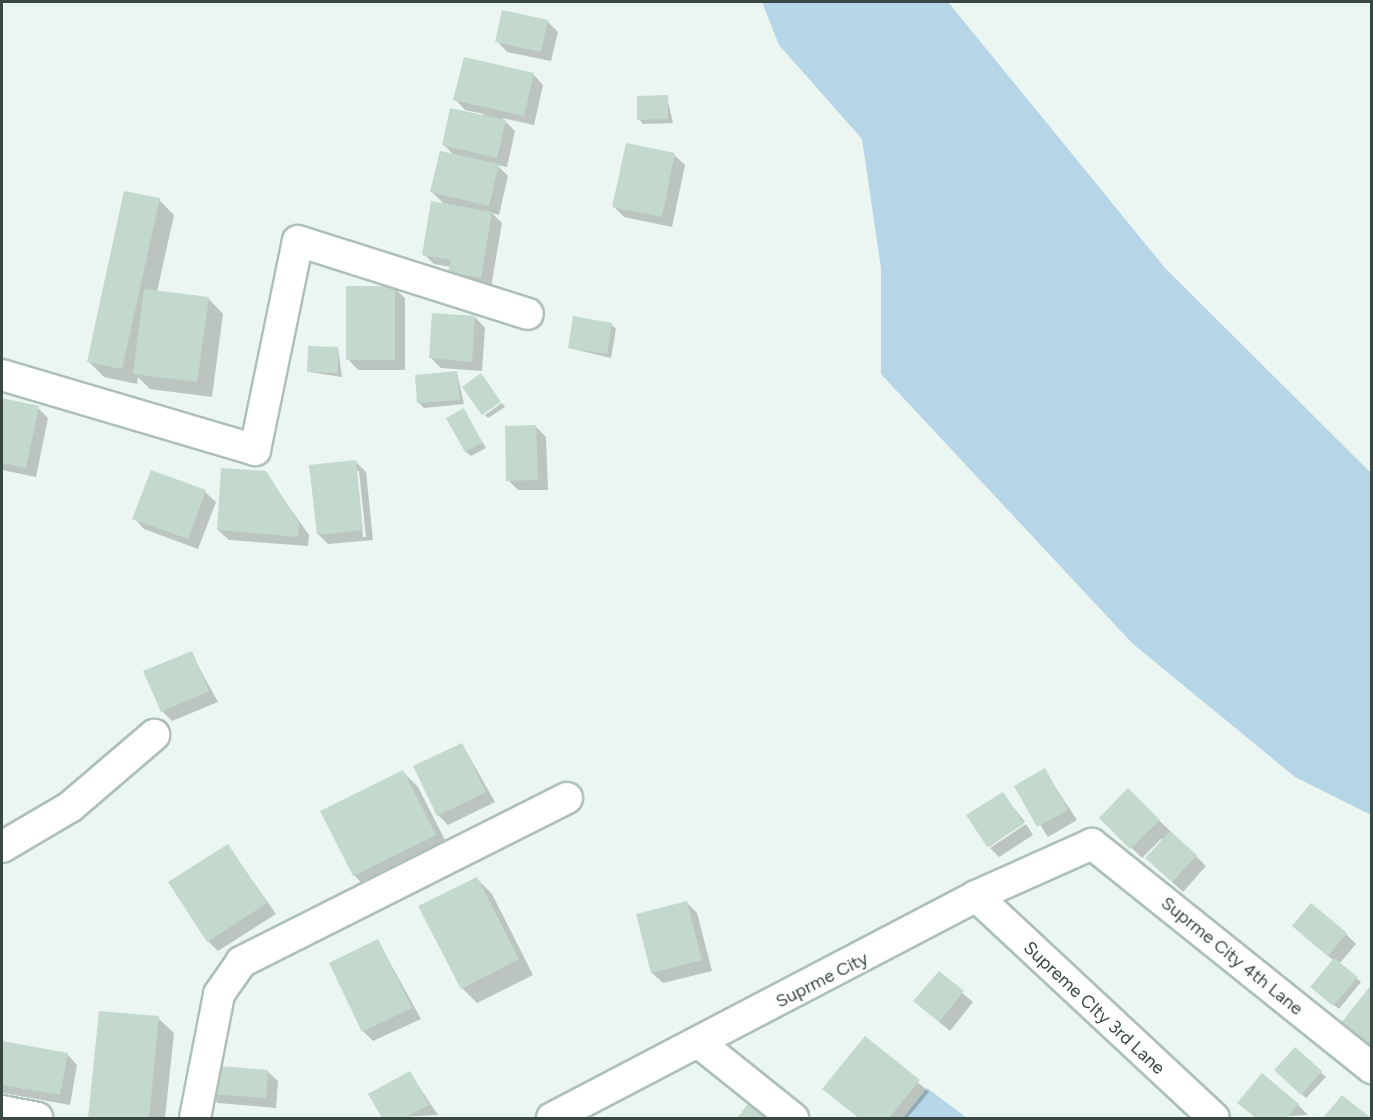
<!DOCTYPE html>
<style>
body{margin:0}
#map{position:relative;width:1373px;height:1120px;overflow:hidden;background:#ebf5f1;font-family:Figtree,sans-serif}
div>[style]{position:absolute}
.green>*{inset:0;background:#b6d5e7}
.shadow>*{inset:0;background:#0003}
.building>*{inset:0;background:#c3d9ce}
.roads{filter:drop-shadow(2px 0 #adc0b8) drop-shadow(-2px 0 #adc0b8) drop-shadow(0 2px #adc0b8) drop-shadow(0 -2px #adc0b8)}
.minor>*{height:30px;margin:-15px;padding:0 15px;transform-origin:15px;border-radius:15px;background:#fff}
span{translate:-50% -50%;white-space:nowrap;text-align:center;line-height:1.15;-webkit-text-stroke:5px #fff;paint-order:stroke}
.street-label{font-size:18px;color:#394941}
.frame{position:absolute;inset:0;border:3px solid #394941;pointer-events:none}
</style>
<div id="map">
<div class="green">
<i style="clip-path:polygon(762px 2px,948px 2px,1165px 268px,1371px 473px,1371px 815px,1295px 777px,1133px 644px,881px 374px,881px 268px,862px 139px,779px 45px)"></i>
<i style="clip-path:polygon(927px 1088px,967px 1118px,903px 1118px)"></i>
</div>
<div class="shadow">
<i style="clip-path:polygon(547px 21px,558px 32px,551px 61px,507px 52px,497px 41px)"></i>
<i style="clip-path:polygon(533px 74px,543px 85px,534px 125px,502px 118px,515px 131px,507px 167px,497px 165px,508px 176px,499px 215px,492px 213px,502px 223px,491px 287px,460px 282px,451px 267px,434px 264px,424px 254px,445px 205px,432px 192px,455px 156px,444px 145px,484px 114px,465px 110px,455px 99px)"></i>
<i style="clip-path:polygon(667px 97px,673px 123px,643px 124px,639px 119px)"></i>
<i style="clip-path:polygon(674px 155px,685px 165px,672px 227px,624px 217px,614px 207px)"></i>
<i style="clip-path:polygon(159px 200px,174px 215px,157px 292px,208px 298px,223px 314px,212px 397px,150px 389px,138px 377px,137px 384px,104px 377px,89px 362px)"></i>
<i style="clip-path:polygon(394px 288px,405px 298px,405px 370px,358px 370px,348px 359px)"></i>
<i style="clip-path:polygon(475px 317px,485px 328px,482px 371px,441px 368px,431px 358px)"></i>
<i style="clip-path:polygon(611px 324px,616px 329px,611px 358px,569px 348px)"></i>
<i style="clip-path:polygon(338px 348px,342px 377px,309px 372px)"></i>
<i style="clip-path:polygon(457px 373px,464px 404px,424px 408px,419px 403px)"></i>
<i style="clip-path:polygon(2px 400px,38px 408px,48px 418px,36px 477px,2px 470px)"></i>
<i style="clip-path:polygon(502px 403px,505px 407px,488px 418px,485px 415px)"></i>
<i style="clip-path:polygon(463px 410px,486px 448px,471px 456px,466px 452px)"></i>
<i style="clip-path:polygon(536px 427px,546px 437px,548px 490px,518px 490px,508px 480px)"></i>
<i style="clip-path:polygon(evenodd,356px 462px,366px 472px,373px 540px,328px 544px,318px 534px,356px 462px,356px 471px,359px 471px,366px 537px,363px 537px,356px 471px)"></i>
<i style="clip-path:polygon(152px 472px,205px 492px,216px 502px,198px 549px,144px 529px,134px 518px)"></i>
<i style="clip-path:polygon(265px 473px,309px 535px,308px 546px,229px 540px,218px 530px)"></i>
<i style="clip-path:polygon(191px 653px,218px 702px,172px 721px,162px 711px)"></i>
<i style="clip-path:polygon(462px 744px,495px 802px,448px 825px,438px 815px)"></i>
<i style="clip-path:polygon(1044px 770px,1077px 820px,1048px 837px,1016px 787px)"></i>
<i style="clip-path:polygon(403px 772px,418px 787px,450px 850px,369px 891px,354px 875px)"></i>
<i style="clip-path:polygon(1128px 790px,1206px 866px,1183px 892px,1157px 868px,1162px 838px,1142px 858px,1101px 818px)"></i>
<i style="clip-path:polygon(1003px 794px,1025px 822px,989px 847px,968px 815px)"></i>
<i style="clip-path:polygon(1026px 824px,1033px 835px,999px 857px,990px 848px)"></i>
<i style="clip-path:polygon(228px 846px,276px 914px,218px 951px,208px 941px)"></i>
<i style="clip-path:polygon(477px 879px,492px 894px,533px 975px,477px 1003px,462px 988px)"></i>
<i style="clip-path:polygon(687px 903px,697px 913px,712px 971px,663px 983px,652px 973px)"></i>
<i style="clip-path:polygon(1346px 934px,1356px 944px,1339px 964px,1361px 982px,1339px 1009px,1317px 991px,1334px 961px,1304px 936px)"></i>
<i style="clip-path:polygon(378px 941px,421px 1019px,373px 1041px,363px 1031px)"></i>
<i style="clip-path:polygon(939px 973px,973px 1002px,950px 1031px,926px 1011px)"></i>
<i style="clip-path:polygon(1371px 987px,1372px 1047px,1343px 1023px)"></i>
<i style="clip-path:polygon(101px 1012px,158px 1018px,174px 1033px,165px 1118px,90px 1118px)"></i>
<i style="clip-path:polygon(866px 1038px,929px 1092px,907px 1118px,859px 1118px,824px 1089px)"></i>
<i style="clip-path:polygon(2px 1043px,67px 1054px,77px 1065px,70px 1105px,3px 1093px)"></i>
<i style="clip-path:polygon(1295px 1049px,1326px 1077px,1306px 1098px,1276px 1070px)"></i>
<i style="clip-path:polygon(267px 1071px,278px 1081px,276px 1108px,218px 1103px,207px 1093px)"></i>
<i style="clip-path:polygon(410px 1073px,438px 1115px,384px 1118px,370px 1095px)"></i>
<i style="clip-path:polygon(1342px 1097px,1368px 1118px,1325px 1118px)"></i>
<i style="clip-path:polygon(1239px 1102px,1298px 1105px,1308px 1115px,1256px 1118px)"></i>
</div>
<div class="building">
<i style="clip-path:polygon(502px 10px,548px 20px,541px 52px,495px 42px)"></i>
<i style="clip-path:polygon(464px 57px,534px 73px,524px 116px,453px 100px)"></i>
<i style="clip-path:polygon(668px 95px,668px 119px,637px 120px,637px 96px)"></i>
<i style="clip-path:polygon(450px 108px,506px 120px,497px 158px,442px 145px)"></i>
<i style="clip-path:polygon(626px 143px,675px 153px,662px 217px,612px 207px)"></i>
<i style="clip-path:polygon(440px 151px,499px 164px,489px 206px,430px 192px)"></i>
<i style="clip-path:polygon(124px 191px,160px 198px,122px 369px,87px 362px)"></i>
<i style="clip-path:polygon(431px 201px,492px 212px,481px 278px,448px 272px,451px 260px,422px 255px)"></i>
<i style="clip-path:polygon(346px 286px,395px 286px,395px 360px,346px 360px)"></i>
<i style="clip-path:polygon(144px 289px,209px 297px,197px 382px,133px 374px)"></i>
<i style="clip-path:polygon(432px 313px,475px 316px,472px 362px,429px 358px)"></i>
<i style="clip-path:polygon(573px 316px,612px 323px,607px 354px,568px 348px)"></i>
<i style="clip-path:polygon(308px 346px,338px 347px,338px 373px,307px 372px)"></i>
<i style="clip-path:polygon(457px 371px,460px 400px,417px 403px,415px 375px)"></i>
<i style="clip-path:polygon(481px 373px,501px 402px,482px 415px,462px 387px)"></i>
<i style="clip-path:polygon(2px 398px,39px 406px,26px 468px,2px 463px)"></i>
<i style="clip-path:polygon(464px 408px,482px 443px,465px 452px,446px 418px)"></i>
<i style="clip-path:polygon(536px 425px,538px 480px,506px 481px,505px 426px)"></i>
<i style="clip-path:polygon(356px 460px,363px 530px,317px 535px,309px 465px)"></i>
<i style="clip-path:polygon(221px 468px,266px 471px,299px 523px,298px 537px,217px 530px)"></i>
<i style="clip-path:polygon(151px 470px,206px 490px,188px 539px,132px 519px)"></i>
<i style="clip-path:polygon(192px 651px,209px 691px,161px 712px,143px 671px)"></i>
<i style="clip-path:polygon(462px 743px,486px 792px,437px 816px,413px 766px)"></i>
<i style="clip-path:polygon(1045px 768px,1068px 810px,1037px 827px,1014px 786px)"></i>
<i style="clip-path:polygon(403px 770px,436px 835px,353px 876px,320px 811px)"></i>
<i style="clip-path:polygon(1128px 788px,1160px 820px,1130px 849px,1099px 818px)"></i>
<i style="clip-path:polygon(1003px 792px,1024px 824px,987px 847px,966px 815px)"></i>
<i style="clip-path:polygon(1170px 831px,1197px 855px,1172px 882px,1145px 858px)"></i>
<i style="clip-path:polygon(228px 844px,267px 903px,207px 942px,168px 882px)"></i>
<i style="clip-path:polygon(477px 877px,519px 959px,461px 989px,418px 906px)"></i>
<i style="clip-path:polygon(687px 901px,702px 960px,651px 973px,636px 914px)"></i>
<i style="clip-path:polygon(1311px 903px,1347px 933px,1328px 956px,1292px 926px)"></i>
<i style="clip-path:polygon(378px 939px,412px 1008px,362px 1032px,329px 963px)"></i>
<i style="clip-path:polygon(1334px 958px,1358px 977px,1333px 1006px,1310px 987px)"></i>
<i style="clip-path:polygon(939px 971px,964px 991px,939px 1022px,913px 1001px)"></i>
<i style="clip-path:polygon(1372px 984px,1372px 1046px,1341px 1023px)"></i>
<i style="clip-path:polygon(99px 1011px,159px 1016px,149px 1118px,88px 1118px)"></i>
<i style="clip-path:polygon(865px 1036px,920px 1080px,889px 1118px,859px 1118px,822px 1089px)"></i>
<i style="clip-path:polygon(2px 1041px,68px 1053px,60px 1095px,2px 1085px)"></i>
<i style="clip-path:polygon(1295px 1047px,1322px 1071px,1301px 1095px,1274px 1070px)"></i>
<i style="clip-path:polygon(207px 1065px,268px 1070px,266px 1098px,206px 1094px)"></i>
<i style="clip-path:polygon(410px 1071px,429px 1105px,404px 1118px,382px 1118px,368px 1094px)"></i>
<i style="clip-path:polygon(1262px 1073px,1299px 1104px,1287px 1118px,1256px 1118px,1237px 1103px)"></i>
<i style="clip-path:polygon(1342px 1095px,1371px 1118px,1323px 1118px)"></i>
<i style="clip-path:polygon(751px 1100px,774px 1118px,737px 1118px)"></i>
</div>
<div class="roads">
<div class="minor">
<i style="left:2px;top:375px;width:264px;rotate:16.5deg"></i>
<i style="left:255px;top:450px;width:213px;rotate:-78.4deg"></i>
<i style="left:298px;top:241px;width:241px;rotate:17.6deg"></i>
<i style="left:2px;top:847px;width:79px;rotate:-30.5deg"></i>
<i style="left:70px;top:807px;width:111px;rotate:-40.6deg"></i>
<i style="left:976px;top:896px;width:325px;rotate:43deg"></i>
<i style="left:698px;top:1042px;width:122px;rotate:38.7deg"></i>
<i style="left:2px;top:1111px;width:36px;rotate:11deg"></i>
<i style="left:195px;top:1118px;width:126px;rotate:-79deg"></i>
<i style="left:219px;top:994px;width:39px;rotate:-55deg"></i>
<i style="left:241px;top:962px;width:365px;rotate:-26.7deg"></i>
<i style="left:552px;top:1118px;width:479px;rotate:-27.6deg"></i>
<i style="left:976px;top:896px;width:127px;rotate:-24.1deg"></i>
<i style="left:1092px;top:844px;width:359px;rotate:38.7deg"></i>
</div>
</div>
<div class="street-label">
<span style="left:1232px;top:956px;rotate:39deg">Suprme City 4th Lane</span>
<span style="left:822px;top:980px;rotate:-27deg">Suprme City</span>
<span style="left:1094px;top:1008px;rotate:43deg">Supreme CIty 3rd Lane</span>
</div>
<div class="frame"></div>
</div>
